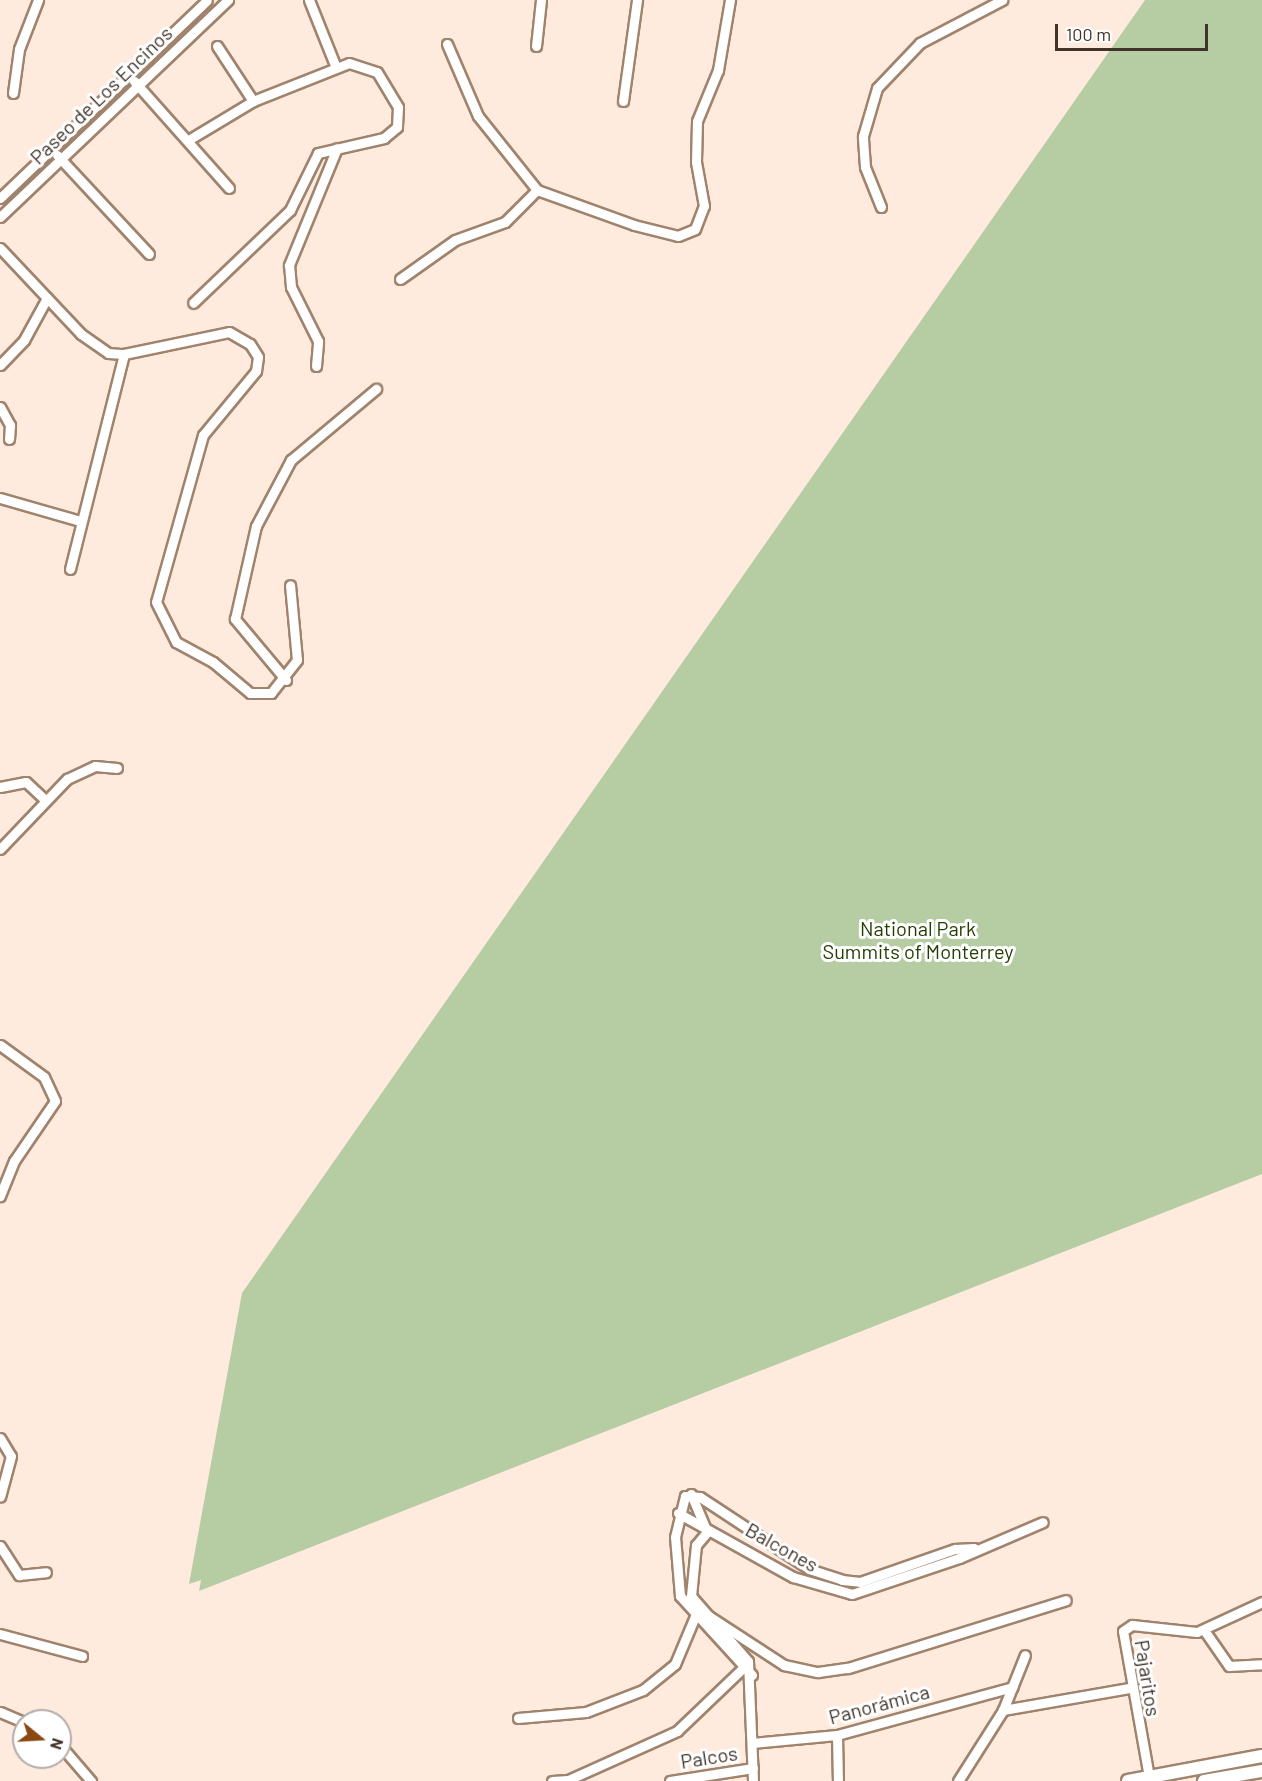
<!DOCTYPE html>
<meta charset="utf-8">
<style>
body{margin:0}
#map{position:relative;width:1262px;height:1781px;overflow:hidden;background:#ffebdd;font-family:Barlow,sans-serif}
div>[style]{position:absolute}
.green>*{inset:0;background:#b6cda4}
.roads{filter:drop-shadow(2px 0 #a0836d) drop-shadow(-2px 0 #a0836d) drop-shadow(0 2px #a0836d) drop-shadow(0 -2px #a0836d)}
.street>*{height:9px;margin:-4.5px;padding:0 4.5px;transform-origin:4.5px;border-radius:4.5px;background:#fff}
.secondary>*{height:12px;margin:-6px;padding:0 6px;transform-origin:6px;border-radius:6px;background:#fff}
span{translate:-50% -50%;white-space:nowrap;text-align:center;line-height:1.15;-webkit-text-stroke:6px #fff;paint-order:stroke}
.street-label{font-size:20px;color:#3f332a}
.park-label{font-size:20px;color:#243e01}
.north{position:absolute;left:12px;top:1709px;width:60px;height:60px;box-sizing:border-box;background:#fff;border:2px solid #b2adaa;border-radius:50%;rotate:108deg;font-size:16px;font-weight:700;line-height:24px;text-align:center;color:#3f332a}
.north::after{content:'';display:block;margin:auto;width:21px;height:27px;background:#894812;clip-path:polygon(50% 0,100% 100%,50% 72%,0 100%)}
.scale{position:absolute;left:1055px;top:24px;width:153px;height:27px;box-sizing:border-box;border:3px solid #3f332a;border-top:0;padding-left:8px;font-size:18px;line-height:21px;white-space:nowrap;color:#3f332a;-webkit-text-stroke:4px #fff;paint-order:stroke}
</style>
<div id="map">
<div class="green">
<i style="clip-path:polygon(1145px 0,1262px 0,1262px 1174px,199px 1591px,201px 1580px,189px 1584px,242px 1293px)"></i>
</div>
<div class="roads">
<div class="street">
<i style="left:309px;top:0;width:70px;rotate:68.2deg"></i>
<i style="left:447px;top:44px;width:78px;rotate:66.7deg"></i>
<i style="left:478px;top:116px;width:95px;rotate:51.4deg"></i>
<i style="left:217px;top:46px;width:66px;rotate:56.8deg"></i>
<i style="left:536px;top:46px;width:46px;rotate:-83.8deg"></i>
<i style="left:134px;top:81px;width:143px;rotate:48.4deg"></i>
<i style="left:13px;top:93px;width:44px;rotate:-82.2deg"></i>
<i style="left:19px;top:49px;width:53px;rotate:-68.8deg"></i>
<i style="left:623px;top:101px;width:102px;rotate:-82.1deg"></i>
<i style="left:190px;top:139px;width:74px;rotate:-31.1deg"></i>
<i style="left:253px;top:101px;width:103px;rotate:-21.6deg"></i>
<i style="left:349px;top:63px;width:29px;rotate:18deg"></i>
<i style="left:377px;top:72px;width:41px;rotate:59deg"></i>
<i style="left:398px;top:107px;width:20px;rotate:93deg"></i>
<i style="left:397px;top:127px;width:17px;rotate:140deg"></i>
<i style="left:384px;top:138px;width:68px;rotate:167.2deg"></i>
<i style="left:318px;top:153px;width:64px;rotate:116.2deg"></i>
<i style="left:290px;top:210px;width:134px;rotate:136.2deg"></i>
<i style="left:57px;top:155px;width:135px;rotate:47.1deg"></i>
<i style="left:537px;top:190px;width:103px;rotate:19.8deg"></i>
<i style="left:634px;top:225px;width:45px;rotate:14deg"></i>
<i style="left:678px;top:236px;width:18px;rotate:-22deg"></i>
<i style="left:695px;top:229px;width:25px;rotate:-69deg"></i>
<i style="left:704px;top:206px;width:45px;rotate:-100.3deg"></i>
<i style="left:696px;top:162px;width:41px;rotate:-88.6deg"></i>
<i style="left:697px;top:121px;width:55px;rotate:-67.6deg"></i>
<i style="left:718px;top:70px;width:71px;rotate:-80.3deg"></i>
<i style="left:0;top:198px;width:286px;rotate:-43.7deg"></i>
<i style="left:881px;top:207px;width:43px;rotate:-111.8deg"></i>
<i style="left:865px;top:167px;width:31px;rotate:-94deg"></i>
<i style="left:863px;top:136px;width:50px;rotate:-73.7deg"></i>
<i style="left:877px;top:88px;width:62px;rotate:-46.3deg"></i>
<i style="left:920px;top:43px;width:93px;rotate:-27.7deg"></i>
<i style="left:0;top:217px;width:315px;rotate:-43.6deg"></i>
<i style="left:0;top:248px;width:118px;rotate:46.7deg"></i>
<i style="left:81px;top:334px;width:33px;rotate:35deg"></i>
<i style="left:108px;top:353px;width:16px;rotate:4deg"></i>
<i style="left:124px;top:354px;width:107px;rotate:-11.8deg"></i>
<i style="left:229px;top:332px;width:24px;rotate:30deg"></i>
<i style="left:250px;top:344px;width:15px;rotate:58deg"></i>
<i style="left:258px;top:357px;width:14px;rotate:98deg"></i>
<i style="left:256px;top:371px;width:83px;rotate:129.6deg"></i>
<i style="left:203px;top:435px;width:173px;rotate:105.7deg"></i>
<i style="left:156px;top:602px;width:45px;rotate:63.4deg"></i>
<i style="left:176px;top:642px;width:42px;rotate:28.4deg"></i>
<i style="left:213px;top:662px;width:48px;rotate:40deg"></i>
<i style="left:250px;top:693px;width:21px"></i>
<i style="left:271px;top:693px;width:42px;rotate:-51.8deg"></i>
<i style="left:297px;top:660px;width:75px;rotate:-95.3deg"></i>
<i style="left:400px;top:279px;width:67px;rotate:-35.3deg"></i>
<i style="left:455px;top:240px;width:53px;rotate:-19.8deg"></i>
<i style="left:505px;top:222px;width:45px;rotate:-45deg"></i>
<i style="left:0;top:365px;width:35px;rotate:-46deg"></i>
<i style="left:24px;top:340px;width:48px;rotate:-61.3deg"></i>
<i style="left:316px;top:366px;width:25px;rotate:-85deg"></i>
<i style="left:318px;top:341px;width:60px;rotate:-116.6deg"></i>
<i style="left:291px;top:287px;width:22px;rotate:-95deg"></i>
<i style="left:289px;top:265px;width:126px;rotate:-67.7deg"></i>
<i style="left:0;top:407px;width:21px;rotate:61deg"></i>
<i style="left:10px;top:425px;width:14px;rotate:94deg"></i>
<i style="left:0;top:498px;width:83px;rotate:16deg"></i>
<i style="left:70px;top:569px;width:222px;rotate:-75.9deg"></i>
<i style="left:286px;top:680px;width:80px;rotate:-129.9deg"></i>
<i style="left:235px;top:619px;width:95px;rotate:-77.3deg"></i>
<i style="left:256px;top:526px;width:75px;rotate:-62.1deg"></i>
<i style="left:291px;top:460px;width:111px;rotate:-39.9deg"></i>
<i style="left:0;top:787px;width:26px;rotate:-11deg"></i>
<i style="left:26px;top:782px;width:23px;rotate:43deg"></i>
<i style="left:0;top:849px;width:97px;rotate:-46.3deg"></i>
<i style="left:67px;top:779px;width:31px;rotate:-25deg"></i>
<i style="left:95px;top:766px;width:22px;rotate:5deg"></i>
<i style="left:0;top:1045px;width:54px;rotate:36deg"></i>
<i style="left:44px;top:1077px;width:26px;rotate:65deg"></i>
<i style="left:55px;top:1101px;width:73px;rotate:124.3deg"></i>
<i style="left:14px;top:1161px;width:38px;rotate:112deg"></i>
<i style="left:0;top:1438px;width:21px;rotate:59deg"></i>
<i style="left:11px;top:1456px;width:42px;rotate:105deg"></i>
<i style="left:691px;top:1494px;width:41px;rotate:67.2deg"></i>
<i style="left:707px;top:1532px;width:17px;rotate:130deg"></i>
<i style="left:696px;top:1545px;width:51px;rotate:95.6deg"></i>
<i style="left:691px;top:1596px;width:86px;rotate:48.8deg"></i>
<i style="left:748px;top:1661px;width:120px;rotate:87.6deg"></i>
<i style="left:678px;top:1513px;width:132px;rotate:29.1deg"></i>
<i style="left:793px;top:1577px;width:61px;rotate:16.1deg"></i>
<i style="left:852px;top:1594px;width:113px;rotate:-18.6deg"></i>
<i style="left:959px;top:1558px;width:91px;rotate:-23.2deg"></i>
<i style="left:0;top:1546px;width:35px;rotate:57deg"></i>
<i style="left:19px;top:1575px;width:27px;rotate:-6deg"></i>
<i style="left:1204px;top:1630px;width:44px;rotate:55.2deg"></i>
<i style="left:1229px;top:1666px;width:33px;rotate:-3deg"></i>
<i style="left:0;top:1634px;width:85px;rotate:15deg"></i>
<i style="left:752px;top:1675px;width:107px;rotate:-132.3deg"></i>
<i style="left:680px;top:1596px;width:59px;rotate:-94.8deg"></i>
<i style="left:675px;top:1537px;width:42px;rotate:-76.3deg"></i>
<i style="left:685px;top:1496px;width:15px;rotate:4deg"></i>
<i style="left:700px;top:1497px;width:131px;rotate:33.4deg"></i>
<i style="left:809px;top:1569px;width:35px;rotate:18deg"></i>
<i style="left:842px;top:1580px;width:18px;rotate:6deg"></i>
<i style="left:860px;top:1582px;width:101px;rotate:-19.2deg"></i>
<i style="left:955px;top:1549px;width:19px;rotate:-3deg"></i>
<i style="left:1003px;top:1710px;width:128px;rotate:-9.9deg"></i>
<i style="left:0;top:1712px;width:26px;rotate:23deg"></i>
<i style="left:518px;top:1718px;width:68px;rotate:-5deg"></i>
<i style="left:586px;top:1712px;width:61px;rotate:-21.1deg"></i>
<i style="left:643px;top:1690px;width:41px;rotate:-39.1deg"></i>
<i style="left:675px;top:1664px;width:60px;rotate:-67.3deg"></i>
<i style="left:698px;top:1609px;width:103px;rotate:33.1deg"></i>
<i style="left:784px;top:1665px;width:35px;rotate:12deg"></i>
<i style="left:818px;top:1672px;width:30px;rotate:-8deg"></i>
<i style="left:848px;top:1668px;width:228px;rotate:-17.3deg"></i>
<i style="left:837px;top:1735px;width:46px;rotate:88.8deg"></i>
<i style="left:752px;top:1743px;width:85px;rotate:-5.4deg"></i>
<i style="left:837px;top:1735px;width:182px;rotate:-15.3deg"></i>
<i style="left:60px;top:1745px;width:48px;rotate:49.3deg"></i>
<i style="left:1149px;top:1777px;width:148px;rotate:-100.1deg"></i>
<i style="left:1123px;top:1631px;width:11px;rotate:-34deg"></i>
<i style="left:1132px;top:1625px;width:65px;rotate:6.1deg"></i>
<i style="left:1197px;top:1632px;width:72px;rotate:-24.8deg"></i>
<i style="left:552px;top:1781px;width:16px;rotate:-4deg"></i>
<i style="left:568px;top:1780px;width:120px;rotate:-24.2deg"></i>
<i style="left:677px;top:1731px;width:93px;rotate:-43.7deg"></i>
<i style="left:670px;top:1781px;width:84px;rotate:-8.9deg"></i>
<i style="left:958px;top:1781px;width:84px;rotate:-57.6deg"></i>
<i style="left:1003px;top:1710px;width:59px;rotate:-68.2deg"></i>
</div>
<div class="secondary">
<i style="left:1128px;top:1781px;width:136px;rotate:-10.6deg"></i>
<i style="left:1204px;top:1781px;width:59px;rotate:-9.8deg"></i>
</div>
</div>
<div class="street-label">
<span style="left:101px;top:95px;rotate:-44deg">Paseo de Los Encinos</span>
<span style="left:782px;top:1547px;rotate:29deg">Balcones</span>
<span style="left:1148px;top:1678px;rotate:81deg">Pajaritos</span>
<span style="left:879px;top:1704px;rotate:-15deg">Panorámica</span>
<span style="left:709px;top:1757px;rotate:-9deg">Palcos</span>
</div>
<div class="park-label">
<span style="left:918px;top:940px">National Park<br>Summits of Monterrey</span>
</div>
<div class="north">N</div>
<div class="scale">100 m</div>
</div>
